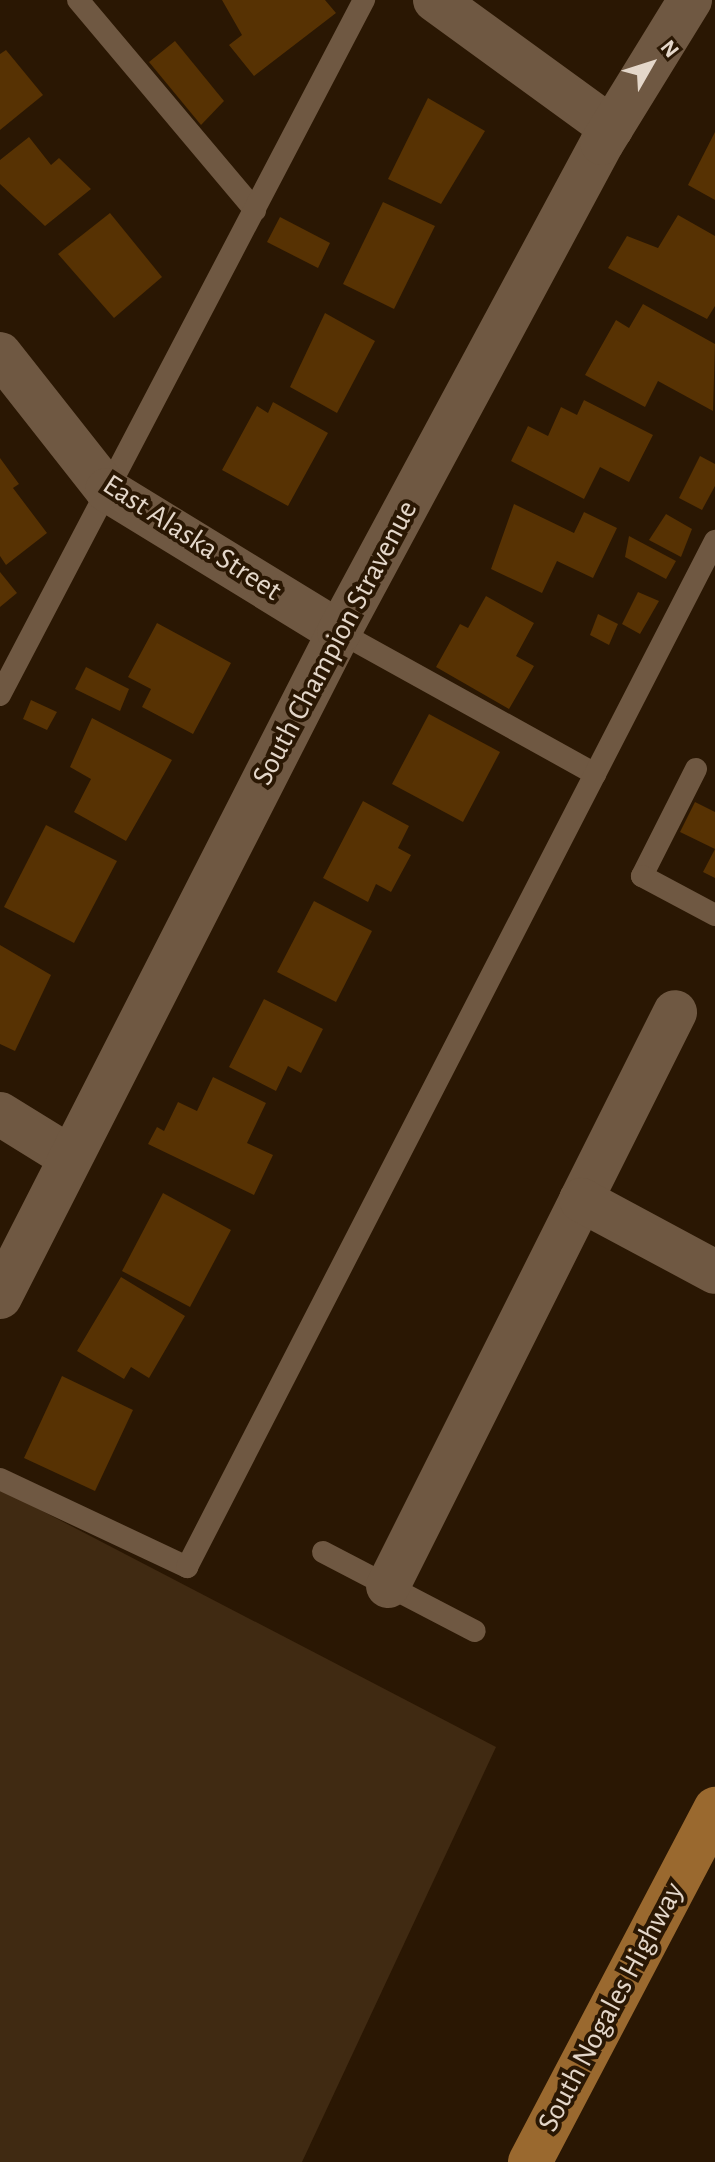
<!DOCTYPE html>
<style>
body{margin:0}
#map{position:relative;width:715px;height:2162px;overflow:hidden;background:#2a1703;font-family:"Alegreya Sans",sans-serif}
div>[style]{position:absolute}
.green>*{inset:0;background:#402a12}
.building>*{inset:0;background:#573203}
.service>*{height:22px;margin:-11px;padding:0 11px;transform-origin:11px;border-radius:11px;background:#6f5842}
.minor>*{height:44px;margin:-22px;padding:0 22px;transform-origin:22px;border-radius:22px;background:#6f5842}
.primary>*{height:44px;margin:-22px;padding:0 22px;transform-origin:22px;border-radius:22px;background:#9a692f}
span{translate:-50% -50%;white-space:nowrap;text-align:center;line-height:1.15;-webkit-text-stroke:8px #2a1703;paint-order:stroke}
.street-label{font-size:30px;color:#e4d7ca}
.north{position:absolute;left:611px;top:24px;width:80px;height:80px;-webkit-text-stroke:6px #2a1703;paint-order:stroke;rotate:51deg;font-size:22px;font-weight:700;line-height:32px;text-align:center;color:#e4d7ca}
.north::after{content:'';display:block;margin:auto;width:28px;height:36px;background:#e4d7ca;clip-path:polygon(50% 0,100% 100%,50% 72%,0 100%)}
</style>
<div id="map">
<div class="green">
<i style="clip-path:polygon(0 1489px,496px 1747px,302px 2162px,0 2162px)"></i>
</div>
<div class="building">
<i style="clip-path:polygon(222px 0,325px 0,336px 13px,254px 76px,229px 45px,242px 35px)"></i>
<i style="clip-path:polygon(175px 41px,224px 101px,201px 125px,149px 62px)"></i>
<i style="clip-path:polygon(6px 50px,43px 95px,0 130px,0 54px)"></i>
<i style="clip-path:polygon(428px 98px,485px 131px,441px 204px,388px 179px)"></i>
<i style="clip-path:polygon(715px 132px,715px 200px,688px 185px)"></i>
<i style="clip-path:polygon(29px 137px,51px 165px,59px 158px,91px 189px,45px 226px,0 184px,0 160px)"></i>
<i style="clip-path:polygon(383px 202px,435px 226px,394px 309px,343px 284px)"></i>
<i style="clip-path:polygon(110px 213px,162px 277px,114px 318px,58px 254px)"></i>
<i style="clip-path:polygon(678px 215px,715px 236px,715px 306px,707px 319px,608px 268px,627px 236px,658px 248px)"></i>
<i style="clip-path:polygon(280px 217px,330px 243px,318px 268px,267px 242px)"></i>
<i style="clip-path:polygon(643px 304px,715px 344px,713px 411px,658px 381px,645px 407px,585px 375px,616px 320px,629px 328px)"></i>
<i style="clip-path:polygon(325px 313px,375px 341px,337px 413px,290px 387px)"></i>
<i style="clip-path:polygon(584px 400px,653px 435px,629px 482px,600px 467px,584px 499px,511px 461px,528px 426px,548px 436px,561px 407px,577px 415px)"></i>
<i style="clip-path:polygon(273px 402px,328px 433px,288px 506px,222px 470px,257px 406px,268px 413px)"></i>
<i style="clip-path:polygon(700px 456px,715px 464px,715px 486px,702px 510px,679px 498px)"></i>
<i style="clip-path:polygon(0 458px,19px 484px,13px 488px,47px 533px,6px 565px,0 556px)"></i>
<i style="clip-path:polygon(514px 504px,574px 533px,584px 512px,617px 528px,593px 578px,557px 561px,542px 593px,491px 569px)"></i>
<i style="clip-path:polygon(666px 514px,692px 529px,681px 557px,649px 540px)"></i>
<i style="clip-path:polygon(629px 536px,676px 561px,666px 579px,625px 557px)"></i>
<i style="clip-path:polygon(0 572px,17px 593px,0 607px)"></i>
<i style="clip-path:polygon(638px 592px,659px 601px,640px 634px,622px 624px)"></i>
<i style="clip-path:polygon(486px 596px,534px 623px,516px 656px,534px 666px,509px 709px,436px 667px,460px 624px,468px 628px)"></i>
<i style="clip-path:polygon(598px 614px,618px 624px,609px 645px,590px 635px)"></i>
<i style="clip-path:polygon(157px 623px,231px 663px,193px 734px,142px 707px,151px 689px,128px 677px)"></i>
<i style="clip-path:polygon(86px 667px,129px 689px,120px 711px,75px 689px)"></i>
<i style="clip-path:polygon(31px 700px,57px 712px,47px 730px,23px 719px)"></i>
<i style="clip-path:polygon(429px 714px,500px 752px,463px 822px,392px 784px)"></i>
<i style="clip-path:polygon(92px 718px,172px 760px,126px 841px,74px 812px,91px 779px,70px 767px)"></i>
<i style="clip-path:polygon(363px 801px,409px 826px,398px 848px,411px 855px,391px 892px,376px 884px,368px 902px,323px 878px)"></i>
<i style="clip-path:polygon(695px 802px,715px 812px,715px 849px,680px 832px)"></i>
<i style="clip-path:polygon(46px 825px,117px 861px,74px 943px,4px 907px)"></i>
<i style="clip-path:polygon(715px 849px,715px 878px,703px 872px)"></i>
<i style="clip-path:polygon(314px 901px,372px 931px,336px 1002px,277px 972px)"></i>
<i style="clip-path:polygon(0 945px,51px 975px,15px 1051px,0 1044px)"></i>
<i style="clip-path:polygon(264px 999px,323px 1029px,301px 1073px,288px 1066px,276px 1091px,229px 1067px)"></i>
<i style="clip-path:polygon(213px 1077px,266px 1103px,247px 1143px,273px 1155px,254px 1195px,148px 1144px,157px 1127px,164px 1131px,178px 1102px,197px 1111px)"></i>
<i style="clip-path:polygon(163px 1193px,231px 1230px,190px 1307px,122px 1271px)"></i>
<i style="clip-path:polygon(121px 1277px,185px 1316px,149px 1378px,131px 1367px,124px 1379px,77px 1351px)"></i>
<i style="clip-path:polygon(62px 1376px,133px 1410px,95px 1491px,24px 1458px)"></i>
</div>
<div class="service">
<i style="left:78px;top:0;width:275px;rotate:49.9deg"></i>
<i style="left:339px;top:632px;width:293px;rotate:29deg"></i>
<i style="left:0;top:695px;width:785px;rotate:-62.36deg"></i>
<i style="left:696px;top:769px;width:120px;rotate:116.8deg"></i>
<i style="left:642px;top:876px;width:83px;rotate:28.1deg"></i>
<i style="left:0;top:1479px;width:207px;rotate:25.2deg"></i>
<i style="left:187px;top:1567px;width:1154px;rotate:-62.77deg"></i>
<i style="left:323px;top:1552px;width:171px;rotate:27.5deg"></i>
</div>
<div class="minor">
<i style="left:435px;top:0;width:218px;rotate:36deg"></i>
<i style="left:0;top:354px;width:173px;rotate:51.8deg"></i>
<i style="left:107px;top:490px;width:272px;rotate:31.5deg"></i>
<i style="left:0;top:1114px;width:80px;rotate:31.7deg"></i>
<i style="left:581px;top:1200px;width:210px;rotate:-63.4deg"></i>
<i style="left:0;top:1297px;width:746px;rotate:-62.99deg"></i>
<i style="left:339px;top:632px;width:555px;rotate:-61.73deg"></i>
<i style="left:602px;top:143px;width:168px;rotate:-58.4deg"></i>
<i style="left:388px;top:1586px;width:432px;rotate:-63.4deg"></i>
<i style="left:581px;top:1200px;width:152px;rotate:28.2deg"></i>
</div>
<div class="primary">
<i style="left:530px;top:2162px;width:399px;rotate:-62.3deg"></i>
</div>
<div class="street-label">
<span style="left:192px;top:538px;rotate:33deg">East Alaska Street</span>
<span style="left:335px;top:643px;rotate:-62deg">South Champion Stravenue</span>
<span style="left:611px;top:2007px;rotate:-62deg">South Nogales Highway</span>
</div>
<div class="north">N</div>
</div>
